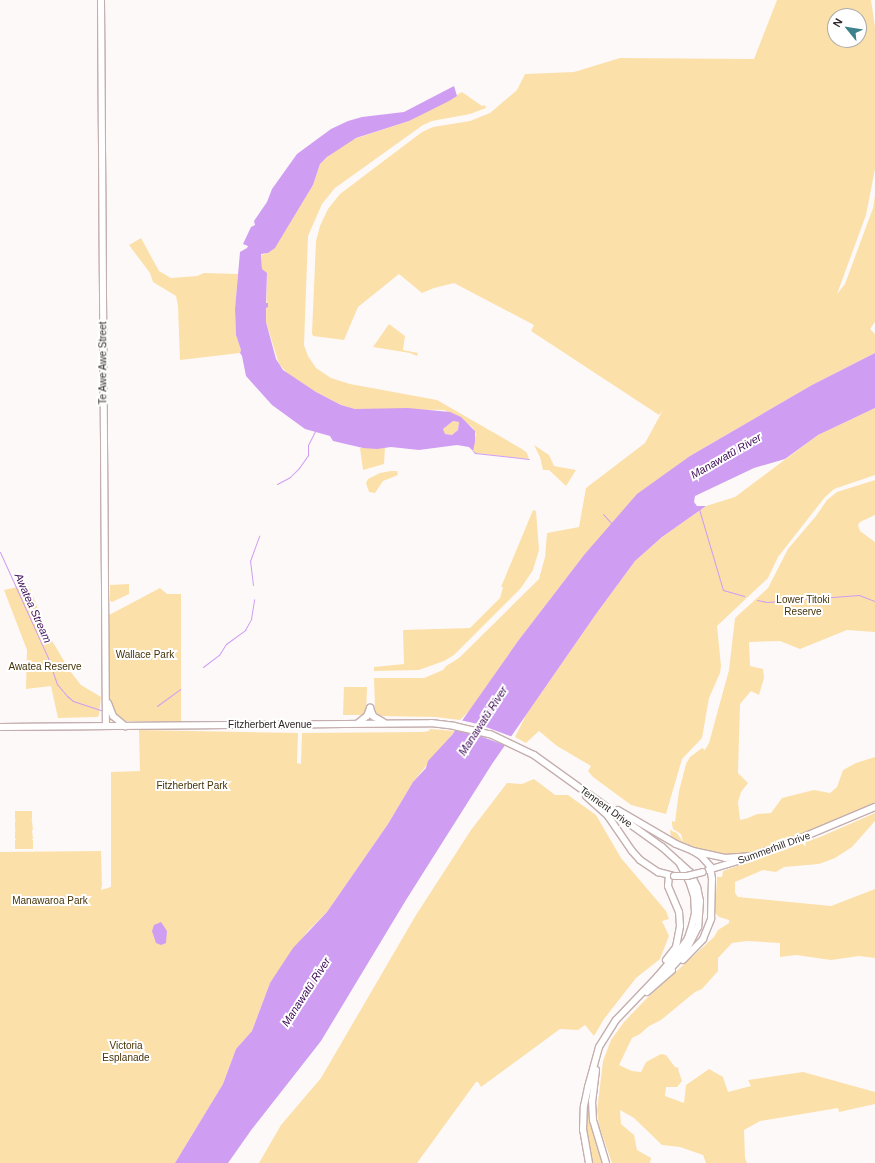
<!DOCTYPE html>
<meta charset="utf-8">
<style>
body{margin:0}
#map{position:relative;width:875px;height:1163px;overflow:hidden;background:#fef9f9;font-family:Helvetica,sans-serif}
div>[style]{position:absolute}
.green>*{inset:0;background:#fbe0aa}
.water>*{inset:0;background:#cf9df2}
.pier>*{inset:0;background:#fef9f9}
.stream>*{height:1px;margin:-0.5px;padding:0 0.5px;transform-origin:0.5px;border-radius:0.5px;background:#cf9df2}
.roads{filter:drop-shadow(1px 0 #c4aeae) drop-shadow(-1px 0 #c4aeae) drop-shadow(0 1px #c4aeae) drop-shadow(0 -1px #c4aeae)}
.secondary>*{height:6px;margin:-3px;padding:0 3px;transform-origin:3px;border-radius:3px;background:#fff}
.bridges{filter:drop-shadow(1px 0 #c4aeae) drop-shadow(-1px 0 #c4aeae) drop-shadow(0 1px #c4aeae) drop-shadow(0 -1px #c4aeae)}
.secondary-bridge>*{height:6px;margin:-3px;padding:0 3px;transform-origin:3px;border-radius:3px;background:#fff}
span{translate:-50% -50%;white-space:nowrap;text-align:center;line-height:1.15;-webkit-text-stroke:4px #fff;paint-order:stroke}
.street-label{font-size:10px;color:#2f2727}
.park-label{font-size:10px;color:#453307}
.water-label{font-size:11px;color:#3d0b56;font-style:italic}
.north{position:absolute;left:827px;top:8px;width:40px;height:40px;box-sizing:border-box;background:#fff;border:1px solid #aca9a9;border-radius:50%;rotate:300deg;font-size:11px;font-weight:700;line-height:16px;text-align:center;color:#2f2727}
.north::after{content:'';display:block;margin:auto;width:14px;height:18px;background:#3c828d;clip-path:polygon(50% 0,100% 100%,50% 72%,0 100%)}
</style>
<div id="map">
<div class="green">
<i style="clip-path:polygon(evenodd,777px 0,871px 0,875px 27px,875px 169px,866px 215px,837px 294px,845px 284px,873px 208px,875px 195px,875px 322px,870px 329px,875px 334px,875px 353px,812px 385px,690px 456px,584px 555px,518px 641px,470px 710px,460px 720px,435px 717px,377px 716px,375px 709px,374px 678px,424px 678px,443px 670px,446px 666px,459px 658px,539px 579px,545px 557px,547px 533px,579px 527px,586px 488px,645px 443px,663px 410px,659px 415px,531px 331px,534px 325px,454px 283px,434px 288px,422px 293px,399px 274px,358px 307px,344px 340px,313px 336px,312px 333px,316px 241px,320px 226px,328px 209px,340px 194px,422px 132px,433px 127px,470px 121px,490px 113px,517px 90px,525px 74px,574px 72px,620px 58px,754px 59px,777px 0,835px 16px,859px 16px,859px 40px,835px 40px,835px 16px)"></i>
<i style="clip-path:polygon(462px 92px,482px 106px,485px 105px,486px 108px,470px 114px,432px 121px,423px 125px,335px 188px,322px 204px,308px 236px,304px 345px,308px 356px,316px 368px,331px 378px,350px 384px,437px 400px,522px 449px,527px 453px,529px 459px,475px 453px,472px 449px,476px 434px,473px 428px,464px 421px,444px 410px,355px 409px,341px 405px,316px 392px,288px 374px,279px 364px,266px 322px,267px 273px,262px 270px,261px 255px,268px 253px,276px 246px,313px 185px,320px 164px,334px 151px,351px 140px,409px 121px)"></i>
<i style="clip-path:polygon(141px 238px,159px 271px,171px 278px,197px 276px,204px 273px,238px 274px,235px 309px,236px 335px,241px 350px,240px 353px,180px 360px,178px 306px,176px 296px,153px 282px,150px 273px,129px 245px)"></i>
<i style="clip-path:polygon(389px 324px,405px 336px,403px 350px,418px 353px,417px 356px,410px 353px,373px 347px)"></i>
<i style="clip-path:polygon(875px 408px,875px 475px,834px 489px,825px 497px,778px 557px,768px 578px,717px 626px,721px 666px,720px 673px,709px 698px,702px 738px,682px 759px,666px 814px,631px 805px,593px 777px,588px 771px,591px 766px,557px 746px,539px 731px,526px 743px,515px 737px,526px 715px,596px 614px,635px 561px,662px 537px,706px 506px,735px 497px,818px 435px)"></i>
<i style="clip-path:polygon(453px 421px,459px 422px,458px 430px,452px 435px,444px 434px,443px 429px)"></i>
<i style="clip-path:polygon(534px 445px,549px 455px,554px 466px,576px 470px,568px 483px,566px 486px,549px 470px,543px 470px,540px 457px)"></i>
<i style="clip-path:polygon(385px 447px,384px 464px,363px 470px,360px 448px)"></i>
<i style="clip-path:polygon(391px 471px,397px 471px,398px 475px,383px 481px,375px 493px,369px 492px,366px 483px,368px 479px,380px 473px)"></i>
<i style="clip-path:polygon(875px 480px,875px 515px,860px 522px,858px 525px,860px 531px,875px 542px,875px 632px,847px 630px,800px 649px,780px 641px,749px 642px,750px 666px,763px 669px,764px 678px,759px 695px,751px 691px,740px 704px,738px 773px,748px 783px,741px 792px,738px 802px,740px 820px,748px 818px,757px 814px,771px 813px,782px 798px,814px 790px,830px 793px,837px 787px,843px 770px,856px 763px,875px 757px,875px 804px,809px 832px,748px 854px,724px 855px,715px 854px,674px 840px,671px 837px,670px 830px,677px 833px,683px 842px,681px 834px,673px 829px,672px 824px,672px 821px,675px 822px,679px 791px,686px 764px,690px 757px,702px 748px,705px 750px,709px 743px,729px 670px,735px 618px,768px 588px,788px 549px,816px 516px,827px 500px,837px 492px)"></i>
<i style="clip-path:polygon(533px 510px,536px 511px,539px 550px,533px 570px,521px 588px,454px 655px,444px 661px,419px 670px,374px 671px,374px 667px,404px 664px,403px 630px,470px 628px,500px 598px,503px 587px,501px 587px)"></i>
<i style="clip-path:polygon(129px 584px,129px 594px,112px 602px,110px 601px,110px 585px)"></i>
<i style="clip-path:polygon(22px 586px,30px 589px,48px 634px,70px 671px,81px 685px,101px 697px,99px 715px,97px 717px,58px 718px,51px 686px,26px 689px,27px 650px,4px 590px)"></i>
<i style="clip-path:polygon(160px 588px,167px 594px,181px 594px,181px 722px,109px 721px,109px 615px)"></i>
<i style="clip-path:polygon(344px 687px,367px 687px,366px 715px,343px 715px)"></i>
<i style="clip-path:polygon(430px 729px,455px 731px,413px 782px,388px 824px,327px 912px,308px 931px,270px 983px,252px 1031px,236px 1049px,223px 1084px,175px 1163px,0 1163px,0 852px,101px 851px,102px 885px,101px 890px,111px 887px,111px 772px,140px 771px,139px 730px,298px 733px,297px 763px,301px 764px,302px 733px,423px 732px,429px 731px)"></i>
<i style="clip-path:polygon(534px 779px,555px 795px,568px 795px,596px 815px,621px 858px,666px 911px,669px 919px,662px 921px,669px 936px,660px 959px,636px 978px,604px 1019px,594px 1036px,585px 1025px,578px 1030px,560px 1029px,481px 1087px,478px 1082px,476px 1082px,417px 1163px,259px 1163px,281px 1125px,321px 1078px,416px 915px,471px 830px,507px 783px,522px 784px)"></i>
<i style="clip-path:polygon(15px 811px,32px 811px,32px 820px,31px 821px,32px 821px,33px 830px,31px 830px,32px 830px,33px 839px,31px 840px,33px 840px,33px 849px,15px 849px,15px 840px,17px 840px,15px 839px,15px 831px,17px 830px,15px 830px,15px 821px,17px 821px,15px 820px)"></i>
<i style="clip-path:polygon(875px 813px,875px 821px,852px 847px,835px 858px,819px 864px,784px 867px,776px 872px,763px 870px,735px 882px,735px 893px,738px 897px,831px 906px,875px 889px,875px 958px,859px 956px,831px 960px,796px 955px,780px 957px,780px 943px,747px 941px,732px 943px,718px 958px,718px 971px,702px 989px,695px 992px,661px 1020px,649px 1026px,640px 1034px,632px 1038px,619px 1065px,632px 1071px,641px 1072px,646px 1062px,661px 1054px,666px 1055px,675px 1067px,679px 1068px,678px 1069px,682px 1081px,677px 1087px,666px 1087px,665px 1096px,684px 1103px,686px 1085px,709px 1069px,723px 1077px,728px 1092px,751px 1086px,748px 1080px,803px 1072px,875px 1092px,875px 1104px,839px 1112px,838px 1108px,760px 1121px,744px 1130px,745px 1158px,747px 1163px,706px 1163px,703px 1155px,680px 1147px,662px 1145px,634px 1118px,620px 1110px,621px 1124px,634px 1135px,637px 1150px,651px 1158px,650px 1163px,612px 1163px,599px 1126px,597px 1111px,603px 1061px,611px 1040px,624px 1022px,646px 999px,714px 937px,718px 930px,729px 923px,729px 920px,719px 917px,715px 913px,717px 877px,722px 877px,723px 871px,820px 837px)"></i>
<i style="clip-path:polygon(590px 1087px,592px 1125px,604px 1163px,592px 1163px,587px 1139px,586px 1123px)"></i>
</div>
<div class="water">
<i style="clip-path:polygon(evenodd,454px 86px,457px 96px,449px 101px,409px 121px,356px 138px,327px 157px,320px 164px,313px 185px,275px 248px,268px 253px,261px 254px,261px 256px,262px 269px,267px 273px,266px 303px,268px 303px,268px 307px,266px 308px,266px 322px,276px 359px,283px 370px,316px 392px,341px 405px,355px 409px,408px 408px,450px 412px,461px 417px,475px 431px,475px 442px,473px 451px,469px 447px,457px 445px,419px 450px,391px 447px,377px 449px,363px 448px,333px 441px,330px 436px,305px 429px,272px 405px,246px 376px,242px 356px,240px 353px,241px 350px,236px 335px,235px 309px,240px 252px,247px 248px,248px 246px,243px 244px,251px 227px,255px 225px,254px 221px,267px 202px,272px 189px,297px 154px,331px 129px,348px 121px,362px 117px,404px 112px,454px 86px,453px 421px,459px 422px,458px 430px,452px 435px,445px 434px,443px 429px,453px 421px)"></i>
<i style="clip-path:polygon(875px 353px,875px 408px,818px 435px,785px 459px,754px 468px,695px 496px,694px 502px,697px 506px,706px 506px,662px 537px,635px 561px,596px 614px,492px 764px,406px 900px,321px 1041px,252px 1129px,228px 1163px,175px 1163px,223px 1084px,236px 1049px,252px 1031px,270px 983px,293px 948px,327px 912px,388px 824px,413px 782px,426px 768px,428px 761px,452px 735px,518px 641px,584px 555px,637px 494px,690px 456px,812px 385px)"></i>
<i style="clip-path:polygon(161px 922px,167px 931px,166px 943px,161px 945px,156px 943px,152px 931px,154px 925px)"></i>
</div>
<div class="pier">
<i style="clip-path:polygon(460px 720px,478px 724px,513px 737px,507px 746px,480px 736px,453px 730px)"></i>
</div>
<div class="stream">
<i style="left:473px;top:451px;width:3px;rotate:45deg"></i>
<i style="left:475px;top:453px;width:54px;rotate:6.3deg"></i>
<i style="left:277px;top:484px;width:15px;rotate:-28deg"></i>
<i style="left:290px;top:477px;width:13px;rotate:-45deg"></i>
<i style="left:299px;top:468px;width:16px;rotate:-55deg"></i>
<i style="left:308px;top:455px;width:10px;rotate:-90deg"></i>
<i style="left:308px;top:445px;width:16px;rotate:-63deg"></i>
<i style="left:699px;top:509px;width:84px;rotate:73.5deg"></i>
<i style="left:723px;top:590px;width:22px;rotate:16deg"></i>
<i style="left:603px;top:514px;width:13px;rotate:48deg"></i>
<i style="left:0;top:552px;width:116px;rotate:65.6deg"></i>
<i style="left:48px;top:658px;width:28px;rotate:71deg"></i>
<i style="left:57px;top:684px;width:16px;rotate:50deg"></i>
<i style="left:67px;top:696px;width:8px;rotate:40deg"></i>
<i style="left:73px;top:701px;width:33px;rotate:18deg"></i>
<i style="left:253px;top:585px;width:24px;rotate:-97deg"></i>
<i style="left:250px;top:561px;width:27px;rotate:-70deg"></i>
<i style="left:757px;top:600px;width:10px;rotate:11deg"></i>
<i style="left:767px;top:602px;width:92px;rotate:-4.4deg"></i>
<i style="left:859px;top:595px;width:17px;rotate:21deg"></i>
<i style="left:203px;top:667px;width:20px;rotate:-37deg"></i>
<i style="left:219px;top:655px;width:13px;rotate:-58deg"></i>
<i style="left:226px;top:644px;width:24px;rotate:-36deg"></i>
<i style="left:245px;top:630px;width:13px;rotate:-61deg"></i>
<i style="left:251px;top:619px;width:20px;rotate:-81deg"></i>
<i style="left:157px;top:706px;width:29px;rotate:-36deg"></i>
</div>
<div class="roads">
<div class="secondary">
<i style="left:101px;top:0;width:726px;rotate:89.61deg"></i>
<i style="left:108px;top:703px;width:14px;rotate:69deg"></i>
<i style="left:113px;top:716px;width:16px;rotate:40deg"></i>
<i style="left:370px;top:708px;width:9px;rotate:69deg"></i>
<i style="left:373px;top:716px;width:12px;rotate:31deg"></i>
<i style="left:358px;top:723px;width:11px;rotate:-38deg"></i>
<i style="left:367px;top:716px;width:9px;rotate:-69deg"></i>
<i style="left:0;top:727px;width:431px;rotate:-0.5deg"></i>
<i style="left:431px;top:723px;width:23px;rotate:7deg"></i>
<i style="left:454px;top:726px;width:37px;rotate:13deg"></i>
<i style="left:490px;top:734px;width:49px;rotate:25.5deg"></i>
<i style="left:534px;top:755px;width:158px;rotate:35.7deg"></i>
<i style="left:662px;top:847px;width:38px;rotate:42deg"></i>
<i style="left:690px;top:872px;width:17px;rotate:65deg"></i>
<i style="left:697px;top:887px;width:14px;rotate:78deg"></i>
<i style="left:700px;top:901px;width:26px;rotate:94deg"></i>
<i style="left:698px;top:927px;width:29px;rotate:117deg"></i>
<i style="left:685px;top:953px;width:19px;rotate:133deg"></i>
<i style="left:672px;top:967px;width:17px;rotate:147deg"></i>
<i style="left:586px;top:796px;width:30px;rotate:42deg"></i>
<i style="left:608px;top:816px;width:42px;rotate:55.6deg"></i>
<i style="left:632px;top:851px;width:12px;rotate:48deg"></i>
<i style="left:640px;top:860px;width:22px;rotate:34deg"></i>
<i style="left:658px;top:872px;width:16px;rotate:14deg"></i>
<i style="left:618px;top:810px;width:67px;rotate:30.4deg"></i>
<i style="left:676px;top:844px;width:18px;rotate:22deg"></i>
<i style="left:693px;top:851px;width:33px;rotate:12deg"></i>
<i style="left:725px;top:858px;width:28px;rotate:-4deg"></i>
<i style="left:750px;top:857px;width:34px;rotate:-19deg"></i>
<i style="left:782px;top:846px;width:101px;rotate:-22.8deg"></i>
<i style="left:708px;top:870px;width:34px;rotate:-17deg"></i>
<i style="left:666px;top:960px;width:16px;rotate:-52deg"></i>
<i style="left:676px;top:947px;width:21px;rotate:-79deg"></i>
<i style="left:680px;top:926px;width:14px;rotate:-94deg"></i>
<i style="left:679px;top:912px;width:28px;rotate:-113deg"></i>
<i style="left:668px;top:886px;width:11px;rotate:-85deg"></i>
<i style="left:683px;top:960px;width:29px;rotate:-46deg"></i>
<i style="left:703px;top:939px;width:22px;rotate:-68deg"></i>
<i style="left:711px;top:919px;width:40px;rotate:-88.6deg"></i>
<i style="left:712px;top:879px;width:13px;rotate:-99deg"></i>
<i style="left:710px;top:866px;width:13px;rotate:-132deg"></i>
<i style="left:701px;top:856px;width:9px;rotate:-148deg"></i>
<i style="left:647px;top:992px;width:33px;rotate:-41deg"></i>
<i style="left:596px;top:1070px;width:31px;rotate:97deg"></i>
<i style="left:592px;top:1101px;width:19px;rotate:87deg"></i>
<i style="left:593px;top:1120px;width:45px;rotate:73.2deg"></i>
<i style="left:589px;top:1163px;width:34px;rotate:-100deg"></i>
<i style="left:583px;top:1130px;width:24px;rotate:-88deg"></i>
<i style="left:584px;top:1106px;width:19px;rotate:-78deg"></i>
<i style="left:588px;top:1087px;width:41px;rotate:-74.6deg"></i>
<i style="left:599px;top:1047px;width:32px;rotate:-58deg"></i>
<i style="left:616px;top:1020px;width:61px;rotate:-46.3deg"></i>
<i style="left:658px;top:976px;width:33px;rotate:-50deg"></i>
<i style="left:679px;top:951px;width:16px;rotate:-55deg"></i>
<i style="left:688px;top:938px;width:13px;rotate:-72deg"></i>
<i style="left:692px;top:926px;width:13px;rotate:-77deg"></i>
<i style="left:695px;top:913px;width:17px;rotate:-93deg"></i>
<i style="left:694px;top:896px;width:16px;rotate:-108deg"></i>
<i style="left:689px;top:881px;width:21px;rotate:-118deg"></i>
</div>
</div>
<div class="bridges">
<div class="secondary-bridge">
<i style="left:674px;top:876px;width:13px"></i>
<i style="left:687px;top:876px;width:16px;rotate:-14deg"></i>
</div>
</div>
<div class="street-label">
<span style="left:103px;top:363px;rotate:-90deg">Te Awe Awe Street</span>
<span style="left:270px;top:725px">Fitzherbert Avenue</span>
<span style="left:606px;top:807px;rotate:36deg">Tennent Drive</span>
<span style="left:774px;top:848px;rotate:-20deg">Summerhill Drive</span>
</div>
<div class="park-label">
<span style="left:803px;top:605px">Lower Titoki<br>Reserve</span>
<span style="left:145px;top:655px">Wallace Park</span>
<span style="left:45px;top:667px">Awatea Reserve</span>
<span style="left:192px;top:786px">Fitzherbert Park</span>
<span style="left:50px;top:901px">Manawaroa Park</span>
<span style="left:126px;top:1051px">Victoria<br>Esplanade</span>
</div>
<div class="water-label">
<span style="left:726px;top:456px;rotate:-30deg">Manawatū River</span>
<span style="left:33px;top:608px;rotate:66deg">Awatea Stream</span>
<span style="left:483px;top:721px;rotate:-57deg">Manawatū River</span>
<span style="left:306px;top:992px;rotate:-57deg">Manawatū River</span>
</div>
<div class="north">N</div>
</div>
